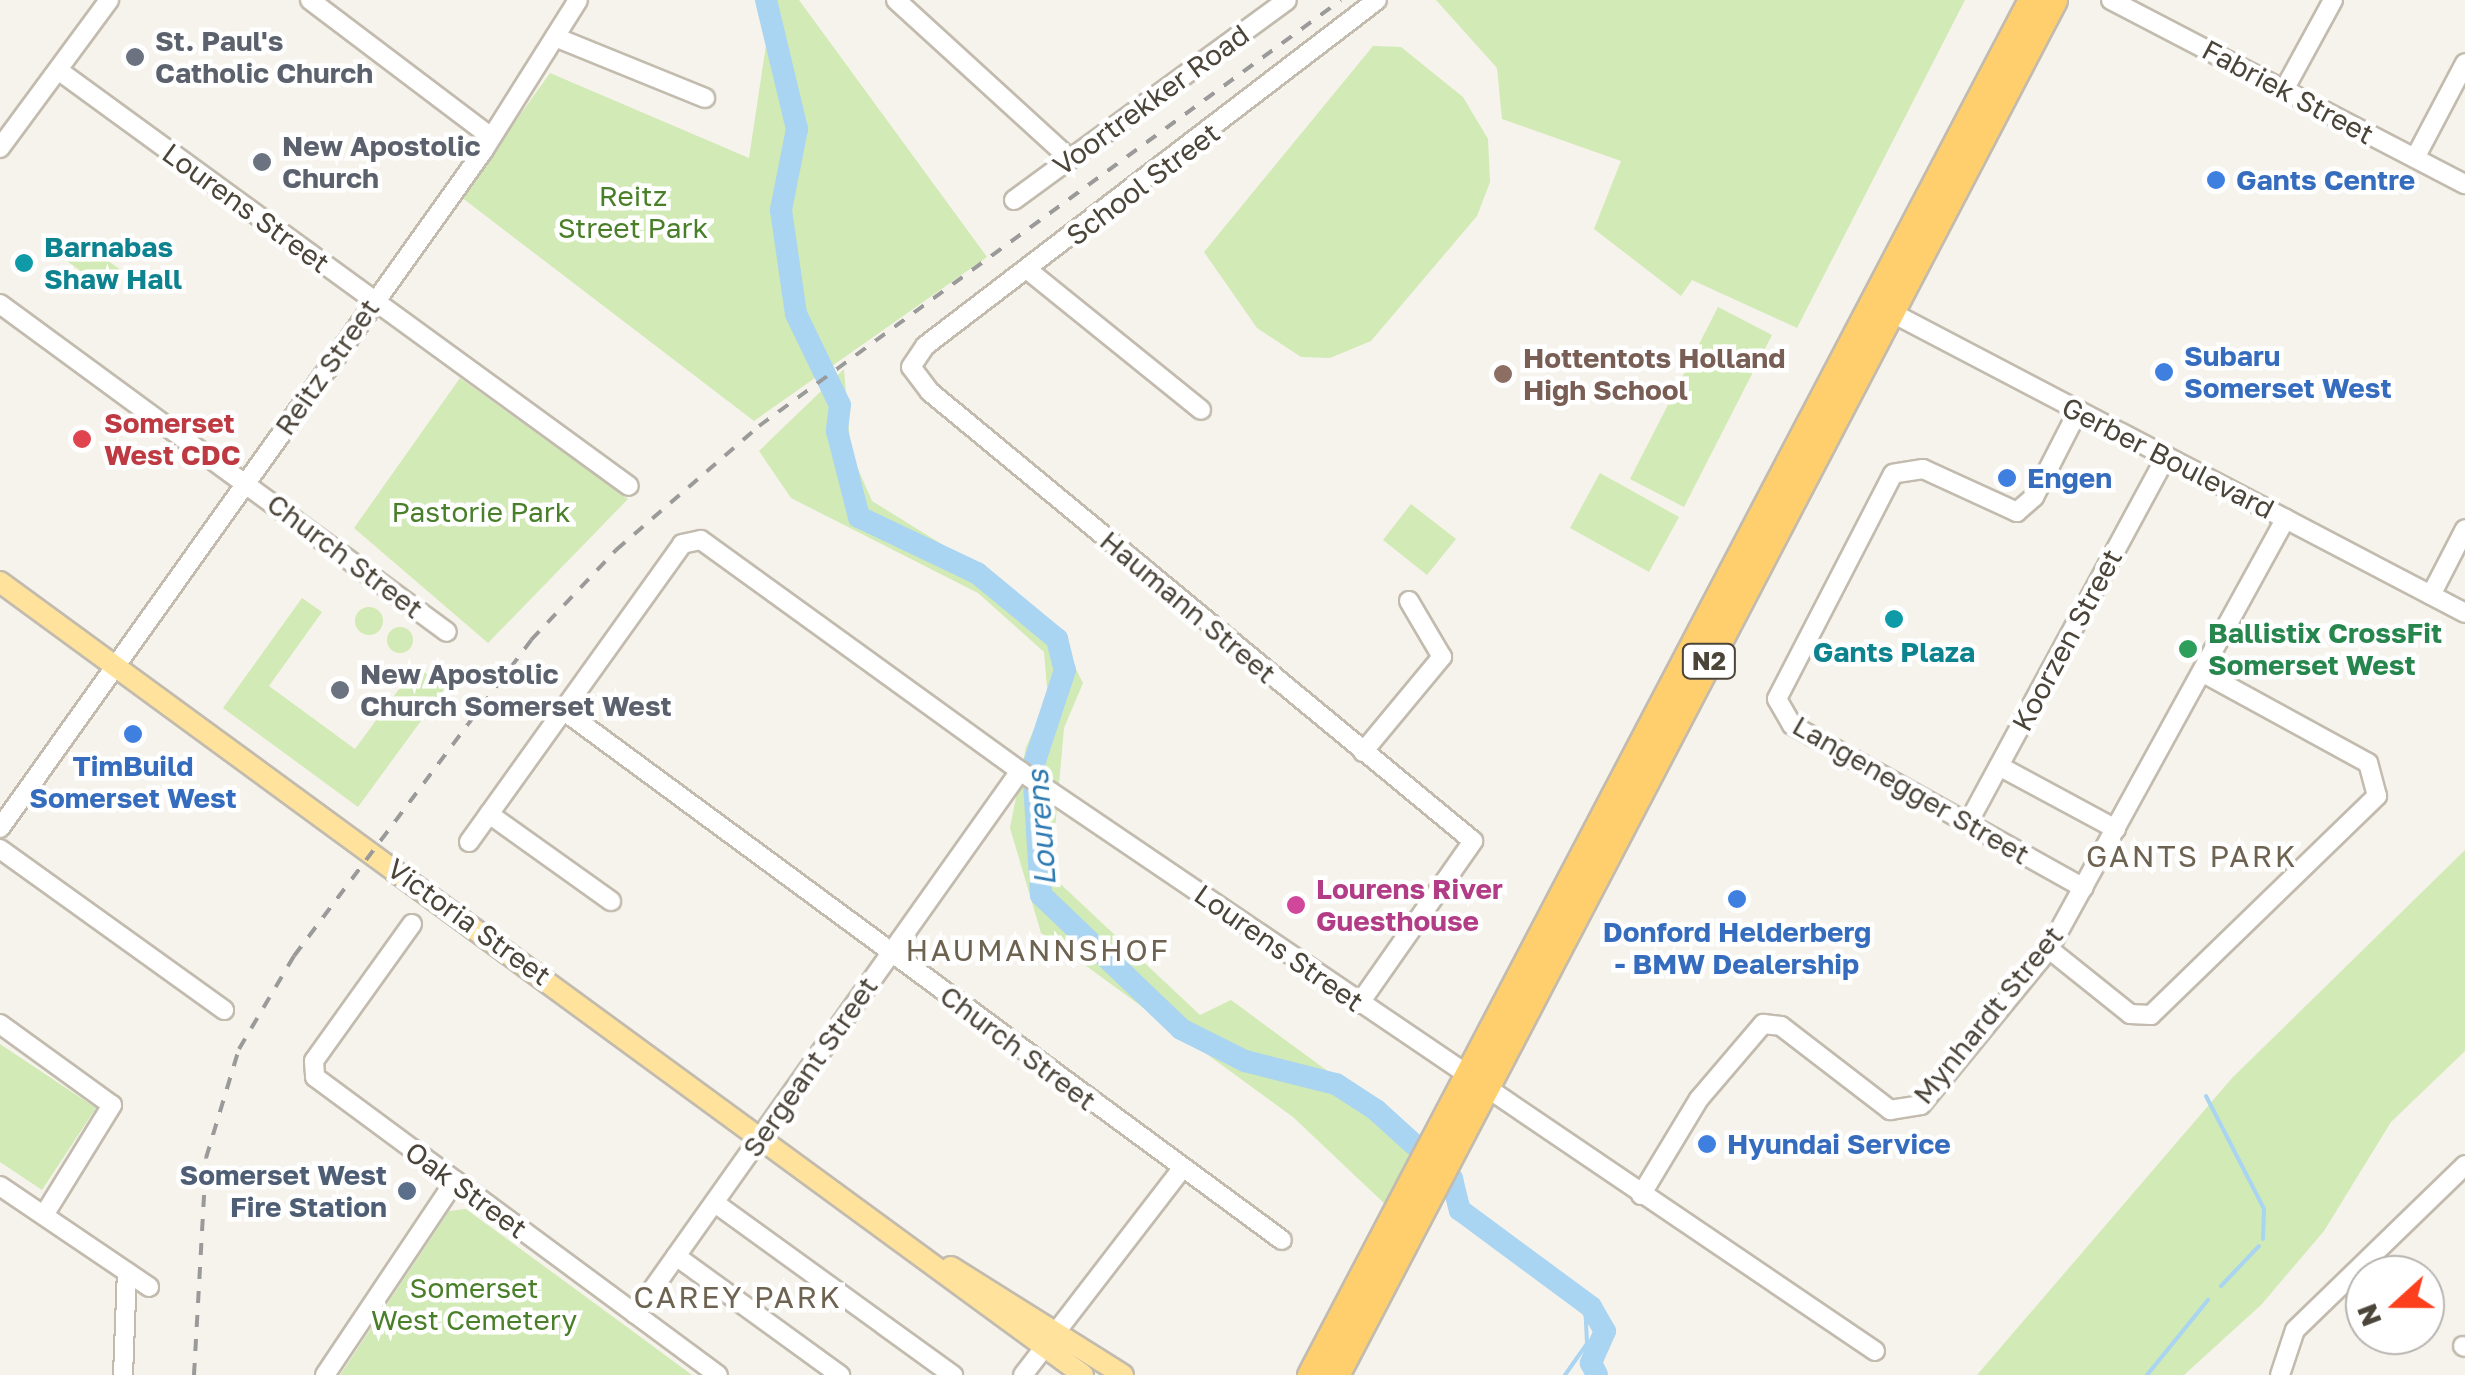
<!DOCTYPE html>
<style>
body{margin:0}
#map{position:relative;width:2465px;height:1375px;overflow:hidden;background:#f6f3ec;font-family:"Golos Text",sans-serif}
div>[style]{position:absolute}
.green>*{inset:0;background:#d2eab5}
.round{border-radius:50%}
.stream>*{height:4px;margin:-2px;padding:0 2px;transform-origin:2px;border-radius:2px;background:#a9d4f2}
.river>*{height:22px;margin:-11px;padding:0 11px;transform-origin:11px;border-radius:11px;background:#a9d4f2}
.roads{filter:drop-shadow(2px 0 #c2bbae) drop-shadow(-2px 0 #c2bbae) drop-shadow(0 2px #c2bbae) drop-shadow(0 -2px #c2bbae)}
.minor>*{height:18px;margin:-9px;padding:0 9px;transform-origin:9px;border-radius:9px;background:#fff}
.major>*{height:20px;margin:-10px;padding:0 10px;transform-origin:10px;border-radius:10px;background:#ffe39c}
.highway>*{height:25px;margin:-12.5px;padding:0 12.5px;transform-origin:12.5px;border-radius:12.5px;background:#ffcf6e}
.rail>*{height:4px;margin-top:-2px;transform-origin:0;background:repeating-linear-gradient(90deg,#9a9a9a 0 12px,transparent 0 24px)}
.dots>*{width:28px;height:28px;translate:-50% -50%;box-sizing:border-box;border:5px solid #fff;border-radius:50%}
span{translate:-50% -50%;white-space:nowrap;text-align:center;line-height:1.15;-webkit-text-stroke:9px #fff;paint-order:stroke}
.shield-label span{padding:2px 8px;background:#fff;border:2px solid;border-radius:8px;-webkit-text-stroke-width:0}
.shield-label{font-size:25px;color:#4b4439;font-weight:700}
.worship-label{font-size:28px;color:#5b616d;font-weight:700}
.left{translate:0 -50%;text-align:left}
.street-label{font-size:28px;color:#4b4439}
.shop-label{font-size:28px;color:#366cbe;font-weight:700}
.park-label{font-size:28px;color:#4a7f2a}
.culture-label{font-size:28px;color:#0d838f;font-weight:700}
.education-label{font-size:28px;color:#785e54;font-weight:700}
.health-label{font-size:28px;color:#be3a42;font-weight:700}
.leisure-label{font-size:28px;color:#27864d;font-weight:700}
.hotel-label{font-size:28px;color:#b23c85;font-weight:700}
.service-label{font-size:28px;color:#4e5e75;font-weight:700}
.right{translate:-100% -50%;text-align:right}
.water-label{font-size:30px;color:#2e7ab2;font-style:italic}
.neighbourhood-label{font-size:30px;color:#6e6250;letter-spacing:2.5px}
.north{position:absolute;left:2345px;top:1255px;width:100px;height:100px;box-sizing:border-box;background:#fff;border:2px solid #b7b4b0;border-radius:50%;rotate:249deg;font-size:28px;font-weight:700;line-height:40px;text-align:center;color:#4b4439}
.north::after{content:'';display:block;margin:auto;width:35px;height:45px;background:#fc3f1d;clip-path:polygon(50% 0,100% 100%,50% 72%,0 100%)}
</style>
<div id="map">
<div class="green">
<i style="clip-path:polygon(757px 0,799px 0,987px 257px,754px 421px,461px 197px,550px 73px,749px 158px,766px 45px)"></i>
<i style="clip-path:polygon(1436px 0,1965px 0,1797px 328px,1692px 280px,1681px 296px,1594px 229px,1621px 161px,1502px 119px,1497px 68px)"></i>
<i style="clip-path:polygon(1373px 46px,1401px 47px,1463px 97px,1488px 139px,1490px 182px,1477px 216px,1371px 341px,1330px 358px,1301px 357px,1257px 328px,1204px 252px)"></i>
<i style="clip-path:polygon(77px 239px,121px 270px,107px 290px,64px 259px)"></i>
<i style="clip-path:polygon(1718px 307px,1772px 335px,1684px 507px,1630px 479px)"></i>
<i style="clip-path:polygon(844px 369px,851px 453px,872px 501px,990px 574px,1056px 631px,1083px 683px,1064px 728px,1051px 875px,1200px 1015px,1231px 1000px,1420px 1139px,1386px 1205px,1293px 1117px,1041px 933px,1010px 828px,1026px 747px,1048px 699px,1044px 652px,978px 593px,791px 498px,759px 451px)"></i>
<i style="clip-path:polygon(460px 378px,628px 499px,488px 643px,354px 528px)"></i>
<i style="clip-path:polygon(1600px 473px,1679px 517px,1649px 572px,1570px 528px)"></i>
<i style="clip-path:polygon(1411px 504px,1456px 539px,1427px 575px,1383px 540px)"></i>
<i style="clip-path:polygon(302px 598px,322px 612px,269px 686px,355px 749px,416px 666px,445px 688px,358px 807px,223px 708px)"></i>
<i class="round" style="left:355px;top:607px;width:28px;height:28px"></i>
<i class="round" style="left:387px;top:627px;width:26px;height:26px"></i>
<i style="clip-path:polygon(2465px 850px,2465px 1051px,2391px 1122px,2324px 1231px,2261px 1305px,2184px 1375px,1977px 1375px,2232px 1078px)"></i>
<i style="clip-path:polygon(0 1044px,96px 1108px,42px 1190px,0 1162px)"></i>
<i style="clip-path:polygon(466px 1209px,623px 1324px,692px 1375px,340px 1375px,449px 1211px)"></i>
</div>
<div class="stream">
<i style="left:2206px;top:1096px;width:127px;rotate:62.8deg"></i>
<i style="left:2264px;top:1209px;width:30px;rotate:92deg"></i>
<i style="left:2221px;top:1286px;width:55px;rotate:-46.5deg"></i>
<i style="left:1565px;top:1375px;width:39px;rotate:-55deg"></i>
<i style="left:1587px;top:1343px;width:41px;rotate:-92.8deg"></i>
<i style="left:2147px;top:1375px;width:97px;rotate:-50.9deg"></i>
</div>
<div class="river">
<i style="left:766px;top:0;width:133px;rotate:76.5deg"></i>
<i style="left:797px;top:129px;width:83px;rotate:101.2deg"></i>
<i style="left:781px;top:210px;width:105px;rotate:81.8deg"></i>
<i style="left:796px;top:314px;width:101px;rotate:64.2deg"></i>
<i style="left:840px;top:405px;width:26px;rotate:97deg"></i>
<i style="left:837px;top:431px;width:89px;rotate:75.7deg"></i>
<i style="left:859px;top:517px;width:131px;rotate:25.4deg"></i>
<i style="left:977px;top:573px;width:104px;rotate:39.5deg"></i>
<i style="left:1057px;top:639px;width:32px;rotate:76deg"></i>
<i style="left:1065px;top:670px;width:102px;rotate:108.3deg"></i>
<i style="left:1033px;top:767px;width:128px;rotate:86.4deg"></i>
<i style="left:1041px;top:895px;width:194px;rotate:43.7deg"></i>
<i style="left:1181px;top:1029px;width:72px;rotate:26.6deg"></i>
<i style="left:1245px;top:1061px;width:94px;rotate:14.2deg"></i>
<i style="left:1336px;top:1084px;width:48px;rotate:33deg"></i>
<i style="left:1376px;top:1110px;width:103px;rotate:42.2deg"></i>
<i style="left:1452px;top:1179px;width:32px;rotate:76deg"></i>
<i style="left:1460px;top:1210px;width:163px;rotate:36.5deg"></i>
<i style="left:1591px;top:1307px;width:28px;rotate:60deg"></i>
<i style="left:1605px;top:1331px;width:35px;rotate:114deg"></i>
<i style="left:1591px;top:1363px;width:13px;rotate:63deg"></i>
</div>
<div class="roads">
<div class="minor">
<i style="left:310px;top:0;width:227px;rotate:37.1deg"></i>
<i style="left:896px;top:0;width:236px;rotate:42.4deg"></i>
<i style="left:2111px;top:0;width:399px;rotate:27.5deg"></i>
<i style="left:555px;top:37px;width:162px;rotate:22.1deg"></i>
<i style="left:58px;top:70px;width:706px;rotate:36.08deg"></i>
<i style="left:2284px;top:90px;width:102px;rotate:-61.4deg"></i>
<i style="left:0;top:148px;width:184px;rotate:-53.6deg"></i>
<i style="left:2415px;top:158px;width:107px;rotate:-62.2deg"></i>
<i style="left:1014px;top:200px;width:338px;rotate:-36.2deg"></i>
<i style="left:1029px;top:271px;width:221px;rotate:38.9deg"></i>
<i style="left:0;top:304px;width:554px;rotate:36.27deg"></i>
<i style="left:1881px;top:307px;width:659px;rotate:27.65deg"></i>
<i style="left:2078px;top:411px;width:97px;rotate:117.1deg"></i>
<i style="left:2034px;top:497px;width:23px;rotate:139deg"></i>
<i style="left:2017px;top:512px;width:103px;rotate:-155.4deg"></i>
<i style="left:1923px;top:469px;width:30px;rotate:171deg"></i>
<i style="left:1893px;top:474px;width:253px;rotate:117.3deg"></i>
<i style="left:1777px;top:699px;width:30px;rotate:60deg"></i>
<i style="left:1792px;top:725px;width:334px;rotate:29.2deg"></i>
<i style="left:2431px;top:595px;width:74px;rotate:-62.7deg"></i>
<i style="left:563px;top:710px;width:893px;rotate:36.4deg"></i>
<i style="left:1363px;top:752px;width:124px;rotate:-50.3deg"></i>
<i style="left:1442px;top:657px;width:65px;rotate:-120.5deg"></i>
<i style="left:1999px;top:766px;width:133px;rotate:28.3deg"></i>
<i style="left:489px;top:814px;width:150px;rotate:35.5deg"></i>
<i style="left:1968px;top:823px;width:416px;rotate:-61.6deg"></i>
<i style="left:0;top:828px;width:832px;rotate:-54.49deg"></i>
<i style="left:483px;top:151px;width:178px;rotate:-57.8deg"></i>
<i style="left:469px;top:842px;width:366px;rotate:-54.4deg"></i>
<i style="left:682px;top:544px;width:19px;rotate:-12deg"></i>
<i style="left:701px;top:540px;width:394px;rotate:35.9deg"></i>
<i style="left:1020px;top:771px;width:1033px;rotate:34.15deg"></i>
<i style="left:0;top:849px;width:276px;rotate:35.7deg"></i>
<i style="left:412px;top:924px;width:168px;rotate:125.6deg"></i>
<i style="left:314px;top:1061px;width:16px;rotate:86deg"></i>
<i style="left:315px;top:1077px;width:501px;rotate:36.48deg"></i>
<i style="left:2049px;top:949px;width:104px;rotate:38.7deg"></i>
<i style="left:2130px;top:1014px;width:21px;rotate:3deg"></i>
<i style="left:2151px;top:1015px;width:315px;rotate:-44.1deg"></i>
<i style="left:2377px;top:796px;width:34px;rotate:-105deg"></i>
<i style="left:2368px;top:763px;width:189px;rotate:-151.3deg"></i>
<i style="left:1359px;top:1004px;width:199px;rotate:-55deg"></i>
<i style="left:1473px;top:841px;width:705px;rotate:-140.41deg"></i>
<i style="left:930px;top:392px;width:31px;rotate:-127deg"></i>
<i style="left:911px;top:367px;width:25px;rotate:-56deg"></i>
<i style="left:925px;top:346px;width:569px;rotate:-37.43deg"></i>
<i style="left:0;top:1024px;width:138px;rotate:35.9deg"></i>
<i style="left:112px;top:1105px;width:129px;rotate:121.7deg"></i>
<i style="left:0;top:1186px;width:180px;rotate:34.1deg"></i>
<i style="left:1641px;top:1195px;width:112px;rotate:-58.9deg"></i>
<i style="left:1699px;top:1099px;width:99px;rotate:-49.5deg"></i>
<i style="left:1763px;top:1024px;width:18px;rotate:6deg"></i>
<i style="left:1781px;top:1026px;width:138px;rotate:37.6deg"></i>
<i style="left:1890px;top:1110px;width:31px;rotate:-9deg"></i>
<i style="left:1921px;top:1105px;width:202px;rotate:-50.6deg"></i>
<i style="left:2049px;top:949px;width:491px;rotate:-61.2deg"></i>
<i style="left:715px;top:1203px;width:294px;rotate:35.9deg"></i>
<i style="left:676px;top:1256px;width:203px;rotate:36deg"></i>
<i style="left:635px;top:1314px;width:666px;rotate:-54.66deg"></i>
<i style="left:2463px;top:1346px;width:2px;rotate:27deg"></i>
<i style="left:123px;top:1375px;width:103px;rotate:-87.8deg"></i>
<i style="left:325px;top:1375px;width:234px;rotate:-56.2deg"></i>
<i style="left:1023px;top:1375px;width:259px;rotate:-52.4deg"></i>
<i style="left:2280px;top:1375px;width:47px;rotate:-71.6deg"></i>
<i style="left:2295px;top:1330px;width:237px;rotate:-44.1deg"></i>
</div>
<div class="major">
<i style="left:0;top:582px;width:1342px;rotate:36.21deg"></i>
<i style="left:951px;top:1267px;width:203px;rotate:32.1deg"></i>
</div>
<div class="highway">
<i style="left:1310px;top:1375px;width:1553px;rotate:-62.33deg"></i>
<i style="left:1336px;top:1375px;width:1551px;rotate:-62.43deg"></i>
</div>
</div>
<div class="rail">
<i style="left:194px;top:1375px;width:217px;rotate:-86.8deg"></i>
<i style="left:206px;top:1158px;width:114px;rotate:-73.2deg"></i>
<i style="left:239px;top:1049px;width:108px;rotate:-59.4deg"></i>
<i style="left:294px;top:956px;width:395px;rotate:-53.1deg"></i>
<i style="left:531px;top:640px;width:124px;rotate:-46.6deg"></i>
<i style="left:616px;top:550px;width:189px;rotate:-40.9deg"></i>
<i style="left:759px;top:426px;width:721px;rotate:-36.2deg"></i>
</div>
<div class="dots">
<i style="left:135px;top:57px;background:#6b7280"></i>
<i style="left:262px;top:162px;background:#6b7280"></i>
<i style="left:2216px;top:180px;background:#3f7fe0"></i>
<i style="left:24px;top:263px;background:#0f9aa8"></i>
<i style="left:2164px;top:372px;background:#3f7fe0"></i>
<i style="left:1503px;top:374px;background:#8d6e63"></i>
<i style="left:82px;top:439px;background:#e0444e"></i>
<i style="left:2007px;top:478px;background:#3f7fe0"></i>
<i style="left:1894px;top:619px;background:#0f9aa8"></i>
<i style="left:2188px;top:649px;background:#2e9e5b"></i>
<i style="left:340px;top:690px;background:#6b7280"></i>
<i style="left:133px;top:734px;background:#3f7fe0"></i>
<i style="left:1737px;top:899px;background:#3f7fe0"></i>
<i style="left:1296px;top:905px;background:#d1479c"></i>
<i style="left:1707px;top:1144px;background:#3f7fe0"></i>
<i style="left:407px;top:1191px;background:#5c6f8a"></i>
</div>
<div class="shield-label">
<span style="left:1709px;top:661px">N2</span>
</div>
<div class="worship-label">
<span class="left" style="left:155px;top:57px">St. Paul's<br>Catholic Church</span>
<span class="left" style="left:282px;top:162px">New Apostolic<br>Church</span>
<span class="left" style="left:360px;top:690px">New Apostolic<br>Church Somerset West</span>
</div>
<div class="street-label">
<span style="left:2288px;top:92px;rotate:28deg">Fabriek Street</span>
<span style="left:1151px;top:100px;rotate:-36deg">Voortrekker Road</span>
<span style="left:1143px;top:184px;rotate:-37deg">School Street</span>
<span style="left:246px;top:208px;rotate:36deg">Lourens Street</span>
<span style="left:327px;top:367px;rotate:-55deg">Reitz Street</span>
<span style="left:2168px;top:458px;rotate:27deg">Gerber Boulevard</span>
<span style="left:345px;top:556px;rotate:37deg">Church Street</span>
<span style="left:1188px;top:607px;rotate:40deg">Haumann Street</span>
<span style="left:2067px;top:640px;rotate:-62deg">Koorzen Street</span>
<span style="left:1911px;top:790px;rotate:30deg">Langenegger Street</span>
<span style="left:469px;top:922px;rotate:36deg">Victoria Street</span>
<span style="left:1279px;top:948px;rotate:35deg">Lourens Street</span>
<span style="left:1988px;top:1015px;rotate:-51deg">Mynhardt Street</span>
<span style="left:1018px;top:1048px;rotate:37deg">Church Street</span>
<span style="left:810px;top:1067px;rotate:-55deg">Sergeant Street</span>
<span style="left:466px;top:1190px;rotate:36deg">Oak Street</span>
</div>
<div class="shop-label">
<span class="left" style="left:2236px;top:180px">Gants Centre</span>
<span class="left" style="left:2184px;top:372px">Subaru<br>Somerset West</span>
<span class="left" style="left:2027px;top:478px">Engen</span>
<span style="left:133px;top:782px">TimBuild<br>Somerset West</span>
<span style="left:1737px;top:948px">Donford Helderberg<br>- BMW Dealership</span>
<span class="left" style="left:1727px;top:1144px">Hyundai Service</span>
</div>
<div class="park-label">
<span style="left:633px;top:212px">Reitz<br>Street Park</span>
<span style="left:481px;top:512px">Pastorie Park</span>
<span style="left:474px;top:1304px">Somerset<br>West Cemetery</span>
</div>
<div class="culture-label">
<span class="left" style="left:44px;top:263px">Barnabas<br>Shaw Hall</span>
<span style="left:1894px;top:652px">Gants Plaza</span>
</div>
<div class="education-label">
<span class="left" style="left:1523px;top:374px">Hottentots Holland<br>High School</span>
</div>
<div class="health-label">
<span class="left" style="left:104px;top:439px">Somerset<br>West CDC</span>
</div>
<div class="leisure-label">
<span class="left" style="left:2208px;top:649px">Ballistix CrossFit<br>Somerset West</span>
</div>
<div class="hotel-label">
<span class="left" style="left:1316px;top:905px">Lourens River<br>Guesthouse</span>
</div>
<div class="service-label">
<span class="right" style="left:387px;top:1191px">Somerset West<br>Fire Station</span>
</div>
<div class="water-label">
<span style="left:1041px;top:828px;rotate:-94deg">Lourens</span>
</div>
<div class="neighbourhood-label">
<span style="left:2192px;top:856px">GANTS PARK</span>
<span style="left:1038px;top:950px">HAUMANNSHOF</span>
<span style="left:738px;top:1297px">CAREY PARK</span>
</div>
<div class="north">N</div>
</div>
